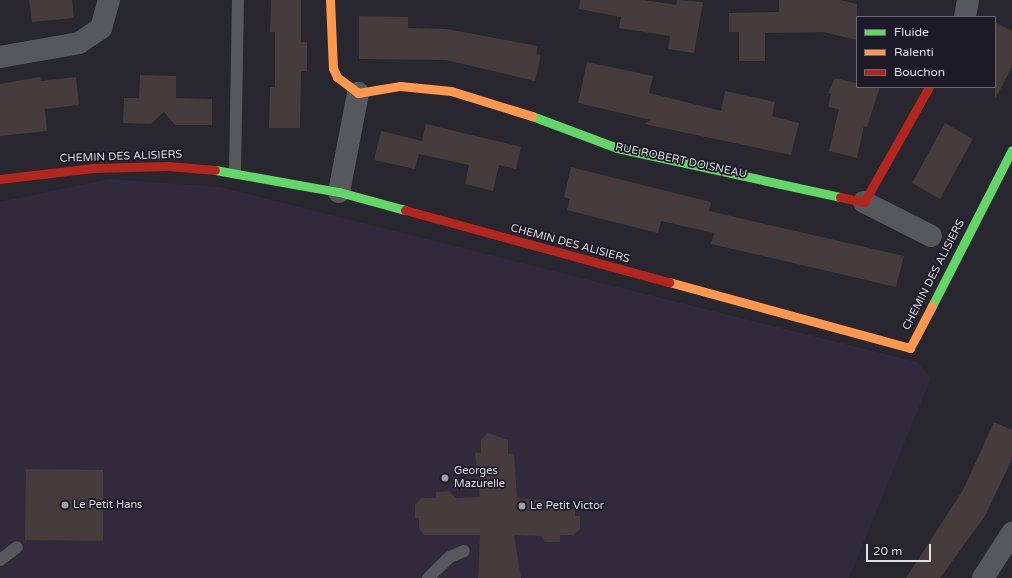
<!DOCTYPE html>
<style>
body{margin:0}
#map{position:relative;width:1012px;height:578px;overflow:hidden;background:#28262e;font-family:"Varela Round",sans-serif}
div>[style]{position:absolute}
.built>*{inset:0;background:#302a3c}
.building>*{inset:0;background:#453c3b}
.lane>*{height:12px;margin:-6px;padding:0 6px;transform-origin:6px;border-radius:6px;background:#57585b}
.street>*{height:22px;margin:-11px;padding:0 11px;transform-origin:11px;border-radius:11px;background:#57585b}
.fast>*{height:9px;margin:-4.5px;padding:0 4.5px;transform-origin:4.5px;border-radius:4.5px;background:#63d668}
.slow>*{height:9px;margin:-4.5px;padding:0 4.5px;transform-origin:4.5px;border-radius:4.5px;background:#ff974d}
.jam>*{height:9px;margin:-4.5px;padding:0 4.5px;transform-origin:4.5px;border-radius:4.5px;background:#b3261e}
.dots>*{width:11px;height:11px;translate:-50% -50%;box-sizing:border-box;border:2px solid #1d1a27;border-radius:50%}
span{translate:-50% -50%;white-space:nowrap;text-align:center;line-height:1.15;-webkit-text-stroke:3.5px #1d1a27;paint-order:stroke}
.street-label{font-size:11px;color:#dfdde6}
.poi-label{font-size:11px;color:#dfdde6}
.left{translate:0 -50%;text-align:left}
.legend{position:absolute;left:856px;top:16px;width:140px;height:72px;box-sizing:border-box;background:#1d1a27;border:1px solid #6b6873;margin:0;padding:5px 7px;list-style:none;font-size:12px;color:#dfdde6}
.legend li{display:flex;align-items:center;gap:8px;height:20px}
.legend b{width:20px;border:1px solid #6b6873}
.scale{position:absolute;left:866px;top:544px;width:65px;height:18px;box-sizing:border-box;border:2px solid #dfdde6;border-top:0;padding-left:5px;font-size:12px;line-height:14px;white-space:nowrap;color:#dfdde6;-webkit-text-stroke:3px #1d1a27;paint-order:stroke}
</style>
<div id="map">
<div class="built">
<i style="clip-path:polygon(109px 179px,219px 187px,917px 362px,931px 378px,849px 578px,0 578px,0 202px)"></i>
</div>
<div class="building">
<i style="clip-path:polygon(29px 0,72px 0,74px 18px,32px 22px)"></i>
<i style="clip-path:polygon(271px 0,301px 0,301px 42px,307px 42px,307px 71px,301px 71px,300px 128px,269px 128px,270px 87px,275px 87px,275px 32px,270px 32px)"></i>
<i style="clip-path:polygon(580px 0,644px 0,676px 5px,677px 0,703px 2px,694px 53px,668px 49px,670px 36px,619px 28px,621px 17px,579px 9px)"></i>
<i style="clip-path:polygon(779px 0,840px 0,857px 4px,857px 40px,823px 32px,765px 33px,765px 61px,739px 61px,739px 32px,729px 32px,729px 13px,779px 12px)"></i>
<i style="clip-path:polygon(359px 16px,408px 17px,408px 28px,446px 29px,538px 46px,536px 54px,541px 55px,535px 81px,446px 60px,359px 59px)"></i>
<i style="clip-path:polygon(995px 22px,1012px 31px,1012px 67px,995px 99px)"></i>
<i style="clip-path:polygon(587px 62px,653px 76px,649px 93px,721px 111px,725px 91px,775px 102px,772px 116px,799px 123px,791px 155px,644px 124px,651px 120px,578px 103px)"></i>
<i style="clip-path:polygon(140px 75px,176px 76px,176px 98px,212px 99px,212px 125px,175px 125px,164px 112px,151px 124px,123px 123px,124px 98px,139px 98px)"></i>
<i style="clip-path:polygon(40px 77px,41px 81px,76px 77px,79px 105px,45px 109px,47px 131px,0 136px,0 84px)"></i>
<i style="clip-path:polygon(835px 78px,857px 83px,857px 87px,880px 87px,867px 127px,864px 126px,857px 158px,829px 151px,839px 109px,828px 107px,831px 94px,828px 93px)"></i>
<i style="clip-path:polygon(945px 123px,973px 139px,940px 199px,912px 183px)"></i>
<i style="clip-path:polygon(426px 124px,521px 147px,516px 169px,499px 165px,493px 191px,465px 184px,469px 165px,419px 154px,415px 169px,374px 160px,381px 131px,422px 141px)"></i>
<i style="clip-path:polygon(571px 167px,711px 202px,709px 211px,904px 256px,896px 287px,711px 244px,714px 233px,661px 221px,658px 233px,567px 210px,570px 199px,564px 197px)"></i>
<i style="clip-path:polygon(994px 422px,1012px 430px,1012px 459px,985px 516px,940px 578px,906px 578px,963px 490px)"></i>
<i style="clip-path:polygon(488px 433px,508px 440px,508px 454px,514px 454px,517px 498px,560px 502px,560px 508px,575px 509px,575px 516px,580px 516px,580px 529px,574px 535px,560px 535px,560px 542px,545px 542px,541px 536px,514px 535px,521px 578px,478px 578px,480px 535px,424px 535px,419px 529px,419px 518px,415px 518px,415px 504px,422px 498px,436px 498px,436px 492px,449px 491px,456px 498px,480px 497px,475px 453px,481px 453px,481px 440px)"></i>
<i style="clip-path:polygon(26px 469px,103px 470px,103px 541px,25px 540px)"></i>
</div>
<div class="lane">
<i style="left:235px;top:171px;width:171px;rotate:-89deg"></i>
<i style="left:0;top:560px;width:21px;rotate:-37deg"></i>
<i style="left:428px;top:578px;width:30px;rotate:-44deg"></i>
<i style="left:450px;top:557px;width:15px;rotate:-23deg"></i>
</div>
<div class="street">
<i style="left:965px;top:17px;width:17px;rotate:-80deg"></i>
<i style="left:0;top:57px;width:80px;rotate:-10deg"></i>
<i style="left:79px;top:43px;width:27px;rotate:-34deg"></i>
<i style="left:101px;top:28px;width:29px;rotate:-74deg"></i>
<i style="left:339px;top:192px;width:101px;rotate:-79.1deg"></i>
<i style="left:864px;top:202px;width:75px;rotate:26.9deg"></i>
<i style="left:983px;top:578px;width:54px;rotate:-57.2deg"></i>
</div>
<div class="fast">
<i style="left:532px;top:116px;width:91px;rotate:20.6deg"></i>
<i style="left:617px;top:148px;width:228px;rotate:12.4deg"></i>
<i style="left:215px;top:170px;width:126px;rotate:10.1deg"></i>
<i style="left:339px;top:192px;width:68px;rotate:15.3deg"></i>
<i style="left:932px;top:306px;width:175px;rotate:-62.9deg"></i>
</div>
<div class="slow">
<i style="left:330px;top:0;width:68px;rotate:87.5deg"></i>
<i style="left:333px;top:68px;width:10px;rotate:66deg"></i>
<i style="left:337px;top:77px;width:26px;rotate:37deg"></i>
<i style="left:358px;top:93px;width:43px;rotate:-9.5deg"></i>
<i style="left:400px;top:86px;width:51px;rotate:5.6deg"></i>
<i style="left:451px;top:91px;width:85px;rotate:17.2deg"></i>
<i style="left:669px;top:282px;width:250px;rotate:15.3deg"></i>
<i style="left:910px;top:348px;width:47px;rotate:-62.4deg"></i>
</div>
<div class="jam">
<i style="left:0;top:179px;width:94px;rotate:-6.7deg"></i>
<i style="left:93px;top:168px;width:75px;rotate:-1.5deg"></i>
<i style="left:168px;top:166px;width:47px;rotate:4.9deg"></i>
<i style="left:840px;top:197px;width:25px;rotate:12deg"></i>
<i style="left:864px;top:202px;width:132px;rotate:-60.5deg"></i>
<i style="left:405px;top:210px;width:274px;rotate:15.3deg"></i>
</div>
<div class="dots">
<i style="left:445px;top:478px;background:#9f9da6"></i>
<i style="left:65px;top:505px;background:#9f9da6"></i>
<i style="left:522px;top:506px;background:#9f9da6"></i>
</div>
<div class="street-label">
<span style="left:121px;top:157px;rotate:-2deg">CHEMIN DES ALISIERS</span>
<span style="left:681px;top:161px;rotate:12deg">RUE ROBERT DOISNEAU</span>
<span style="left:570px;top:244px;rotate:15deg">CHEMIN DES ALISIERS</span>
<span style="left:934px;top:275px;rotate:-63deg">CHEMIN DES ALISIERS</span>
</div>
<div class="poi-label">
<span class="left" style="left:454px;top:478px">Georges<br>Mazurelle</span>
<span class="left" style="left:73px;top:505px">Le Petit Hans</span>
<span class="left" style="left:530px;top:506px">Le Petit Victor</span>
</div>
<ul class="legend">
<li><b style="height:5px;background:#63d668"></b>Fluide</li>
<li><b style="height:5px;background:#ff974d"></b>Ralenti</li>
<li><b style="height:5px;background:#b3261e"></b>Bouchon</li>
</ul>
<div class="scale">20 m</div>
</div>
